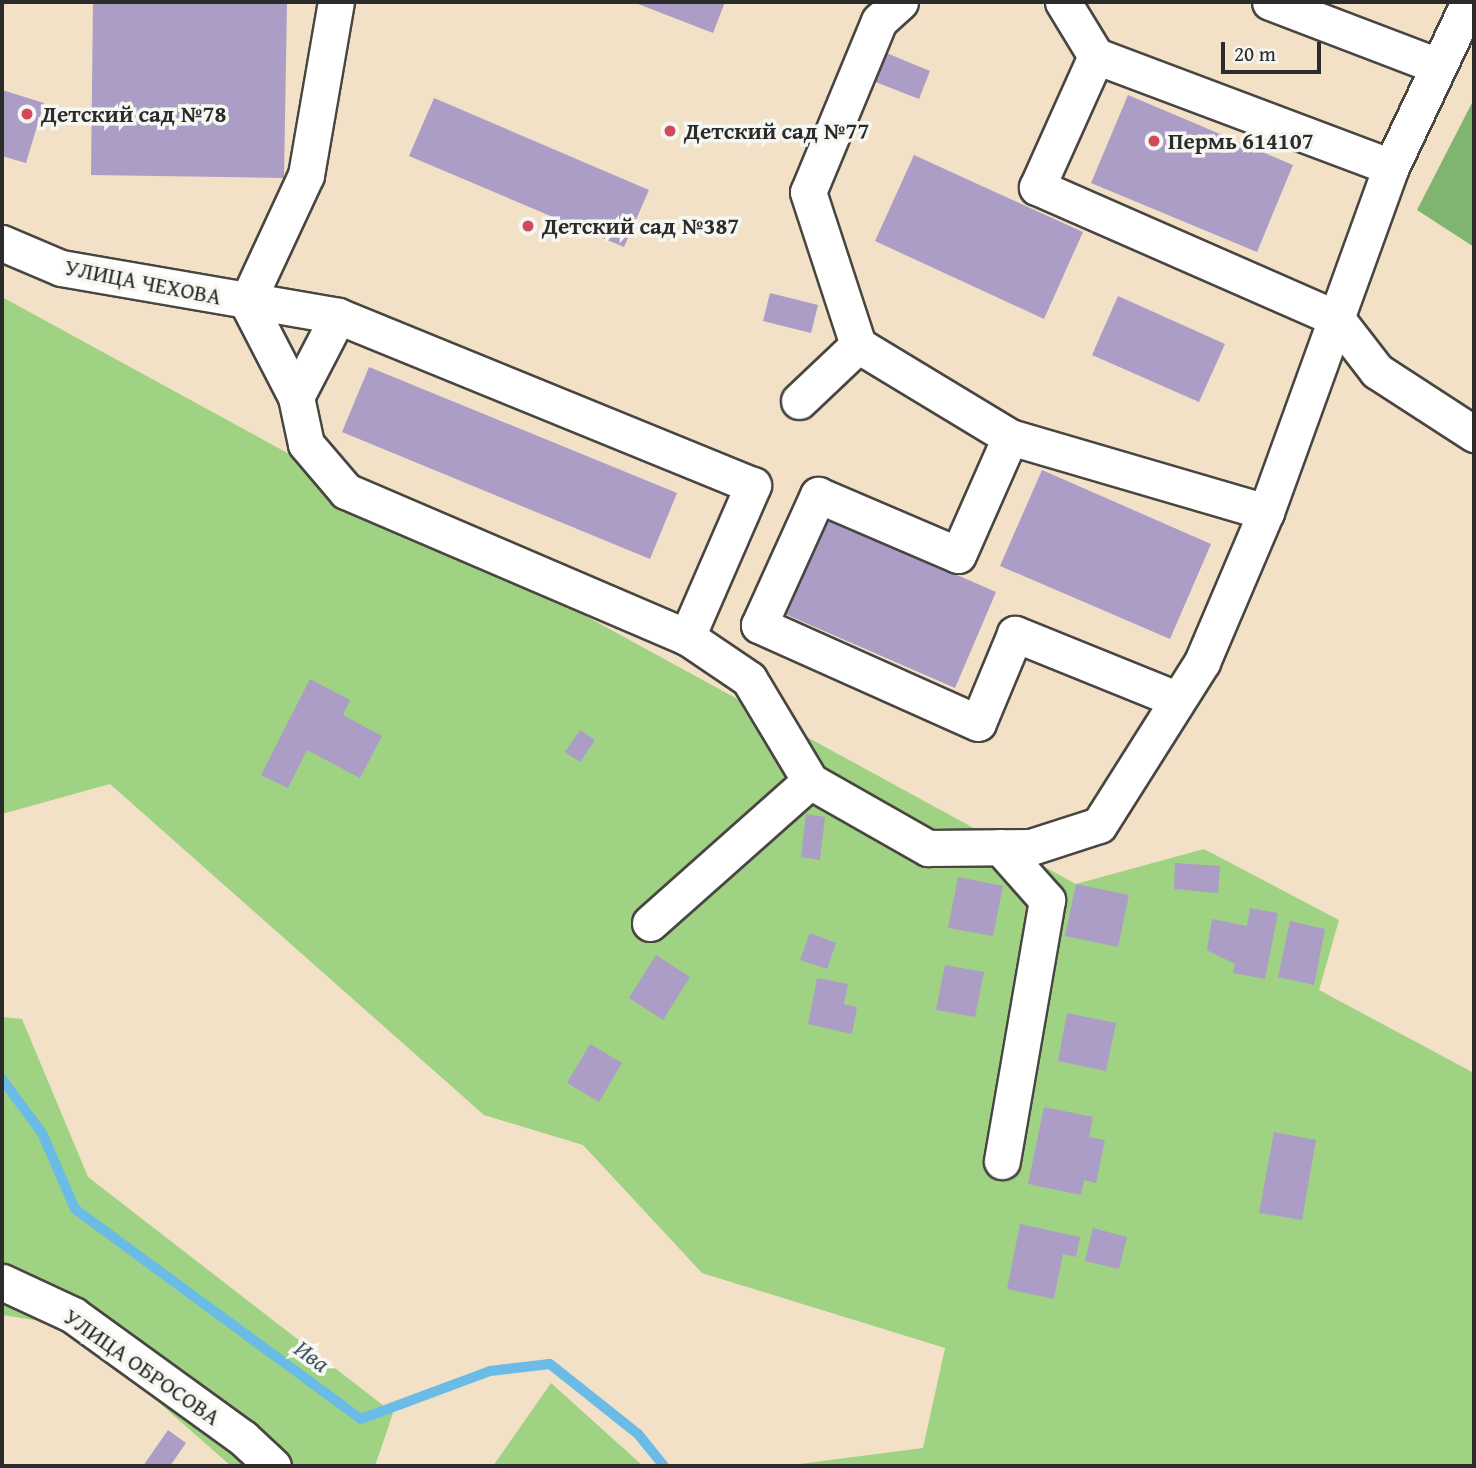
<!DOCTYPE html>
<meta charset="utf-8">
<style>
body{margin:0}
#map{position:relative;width:1476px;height:1468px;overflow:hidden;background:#f2e1c6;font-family:"Gentium Book Plus",serif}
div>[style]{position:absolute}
.green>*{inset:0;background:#9fd383}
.forest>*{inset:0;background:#7fb571}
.stream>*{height:10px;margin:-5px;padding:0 5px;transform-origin:5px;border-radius:5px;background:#6abce6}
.building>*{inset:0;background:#ab9dc6}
.roads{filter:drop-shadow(2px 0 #494642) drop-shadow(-2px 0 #494642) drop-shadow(0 2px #494642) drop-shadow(0 -2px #494642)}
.minor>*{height:35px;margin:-17.5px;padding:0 17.5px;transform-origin:17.5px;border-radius:17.5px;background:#fff}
.dots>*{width:19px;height:19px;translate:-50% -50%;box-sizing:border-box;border:4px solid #f6f6f2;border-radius:50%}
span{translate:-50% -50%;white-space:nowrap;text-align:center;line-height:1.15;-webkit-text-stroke:7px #f6f6f2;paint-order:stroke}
.poi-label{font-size:23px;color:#2b2b2b;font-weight:700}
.left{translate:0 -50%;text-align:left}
.street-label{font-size:23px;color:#2b2b2b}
.water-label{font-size:24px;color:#3e5663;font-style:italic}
.frame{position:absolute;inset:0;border:4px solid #2b2b2b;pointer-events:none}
.scale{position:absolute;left:1221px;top:42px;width:100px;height:32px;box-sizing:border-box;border:4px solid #2b2b2b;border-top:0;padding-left:9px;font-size:21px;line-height:24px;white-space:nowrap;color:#2b2b2b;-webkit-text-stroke:5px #f6f6f2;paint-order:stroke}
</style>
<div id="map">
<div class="green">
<i style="clip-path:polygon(2px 297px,1076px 884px,1204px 849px,1339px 920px,1319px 990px,1474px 1073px,1474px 1466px,784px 1466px,923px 1448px,945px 1348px,702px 1273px,583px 1145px,484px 1115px,110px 784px,2px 814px)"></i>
<i style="clip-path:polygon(2px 1017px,22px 1019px,88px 1177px,393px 1413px,375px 1466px,231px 1466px,72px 1326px,2px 1315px)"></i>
<i style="clip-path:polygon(551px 1383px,643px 1466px,493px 1466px)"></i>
</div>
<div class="forest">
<i style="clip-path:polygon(1474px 99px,1474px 247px,1417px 210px)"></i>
</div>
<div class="stream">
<i style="left:2px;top:1079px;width:67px;rotate:53.5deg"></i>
<i style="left:42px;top:1133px;width:83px;rotate:66.5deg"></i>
<i style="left:75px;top:1209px;width:355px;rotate:36.3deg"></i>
<i style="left:361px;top:1419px;width:138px;rotate:-20.4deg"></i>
<i style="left:490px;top:1371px;width:60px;rotate:-6.7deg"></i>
<i style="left:550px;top:1364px;width:112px;rotate:38.5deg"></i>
<i style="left:638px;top:1434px;width:41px;rotate:50.9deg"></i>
</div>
<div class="building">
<i style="clip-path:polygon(93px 2px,287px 2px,284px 178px,91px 175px)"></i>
<i style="clip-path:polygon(633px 2px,725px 2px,713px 33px)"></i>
<i style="clip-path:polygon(884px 52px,930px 71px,919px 99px,873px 81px)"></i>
<i style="clip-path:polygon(2px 90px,44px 103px,26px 163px,2px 156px)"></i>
<i style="clip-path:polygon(1128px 95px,1293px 165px,1257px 252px,1091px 183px)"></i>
<i style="clip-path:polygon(434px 98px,649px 190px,624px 247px,409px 156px)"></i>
<i style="clip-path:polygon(914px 155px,1083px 232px,1044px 319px,875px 241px)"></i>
<i style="clip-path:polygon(770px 293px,818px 305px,811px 333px,763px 321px)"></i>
<i style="clip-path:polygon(1118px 296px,1225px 344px,1199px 402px,1092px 355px)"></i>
<i style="clip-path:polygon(369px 367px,677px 493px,650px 559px,342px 432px)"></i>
<i style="clip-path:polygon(1042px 470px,1211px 544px,1170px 639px,1000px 566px)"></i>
<i style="clip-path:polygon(827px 518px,996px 592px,955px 688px,785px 614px)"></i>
<i style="clip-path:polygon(310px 679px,350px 700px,343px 715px,382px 736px,360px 778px,307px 750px,288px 788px,261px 775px)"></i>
<i style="clip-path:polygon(580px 730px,595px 740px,580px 762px,565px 752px)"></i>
<i style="clip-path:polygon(806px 814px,825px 817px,820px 860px,801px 857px)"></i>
<i style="clip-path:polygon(1175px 863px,1220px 866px,1218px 893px,1174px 889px)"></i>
<i style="clip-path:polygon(958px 877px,1003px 886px,993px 936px,948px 928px)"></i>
<i style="clip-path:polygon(1076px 884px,1129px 895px,1118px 947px,1065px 936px)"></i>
<i style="clip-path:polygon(1250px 908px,1278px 913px,1265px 979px,1233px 973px,1235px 964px,1207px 950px,1212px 919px,1247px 926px)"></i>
<i style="clip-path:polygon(1290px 921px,1325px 929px,1314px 985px,1278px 977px)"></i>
<i style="clip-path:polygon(810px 933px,836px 943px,827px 969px,800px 960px)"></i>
<i style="clip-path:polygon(656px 955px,690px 977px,663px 1020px,629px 998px)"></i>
<i style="clip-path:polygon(945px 965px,984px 972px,975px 1017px,936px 1010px)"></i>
<i style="clip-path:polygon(817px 978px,848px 984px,844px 1004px,857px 1007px,852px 1034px,808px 1024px)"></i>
<i style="clip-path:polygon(1067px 1013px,1116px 1023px,1106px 1071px,1058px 1061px)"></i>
<i style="clip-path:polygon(590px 1044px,622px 1063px,599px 1102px,567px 1083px)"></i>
<i style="clip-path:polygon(1044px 1107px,1093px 1117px,1089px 1137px,1105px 1140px,1096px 1183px,1084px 1180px,1081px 1195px,1028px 1184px)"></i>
<i style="clip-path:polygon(1274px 1132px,1316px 1140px,1302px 1220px,1259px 1213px)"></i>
<i style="clip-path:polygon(1020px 1224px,1080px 1237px,1076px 1257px,1063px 1254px,1054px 1299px,1007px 1289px)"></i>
<i style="clip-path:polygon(1093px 1228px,1127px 1237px,1119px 1269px,1085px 1261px)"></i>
<i style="clip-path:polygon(168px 1430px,186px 1443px,170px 1466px,143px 1466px)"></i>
</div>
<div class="roads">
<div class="minor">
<i style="left:900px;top:2px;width:28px;rotate:138deg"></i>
<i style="left:879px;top:21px;width:185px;rotate:112.5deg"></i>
<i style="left:808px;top:192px;width:161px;rotate:71.9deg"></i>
<i style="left:858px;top:345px;width:178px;rotate:31.2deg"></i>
<i style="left:1063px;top:2px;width:63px;rotate:58.6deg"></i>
<i style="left:1096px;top:56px;width:144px;rotate:114.2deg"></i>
<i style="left:1037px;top:187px;width:326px;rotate:23.7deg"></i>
<i style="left:1336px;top:318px;width:67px;rotate:52.3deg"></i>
<i style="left:1377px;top:371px;width:116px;rotate:33deg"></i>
<i style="left:1270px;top:2px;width:180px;rotate:20.9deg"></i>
<i style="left:1096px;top:56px;width:315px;rotate:20.6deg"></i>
<i style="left:2px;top:243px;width:64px;rotate:23deg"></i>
<i style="left:61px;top:268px;width:281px;rotate:9.8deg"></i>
<i style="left:338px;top:316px;width:448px;rotate:22.2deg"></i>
<i style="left:753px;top:485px;width:166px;rotate:113.5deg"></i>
<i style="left:247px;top:302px;width:140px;rotate:-65.1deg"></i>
<i style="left:306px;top:175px;width:176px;rotate:-80.2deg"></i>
<i style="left:247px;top:302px;width:107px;rotate:62.7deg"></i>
<i style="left:338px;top:316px;width:91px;rotate:117.4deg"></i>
<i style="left:296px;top:397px;width:48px;rotate:78deg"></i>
<i style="left:306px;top:444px;width:62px;rotate:49.6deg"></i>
<i style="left:346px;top:491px;width:371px;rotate:23.2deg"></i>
<i style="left:687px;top:637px;width:75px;rotate:34.1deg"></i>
<i style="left:749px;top:679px;width:119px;rotate:59.1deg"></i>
<i style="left:810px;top:781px;width:136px;rotate:29.6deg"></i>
<i style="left:928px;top:848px;width:103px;rotate:-0.6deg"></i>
<i style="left:1031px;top:847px;width:71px;rotate:-17.9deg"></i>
<i style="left:1099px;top:825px;width:193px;rotate:-57.7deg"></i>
<i style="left:1202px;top:662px;width:163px;rotate:-66.9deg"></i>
<i style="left:1266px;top:512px;width:367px;rotate:-70.1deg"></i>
<i style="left:1391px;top:167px;width:183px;rotate:-64.7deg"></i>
<i style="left:799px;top:401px;width:81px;rotate:-43.5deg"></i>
<i style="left:1176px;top:699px;width:174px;rotate:-158deg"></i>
<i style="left:1015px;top:634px;width:96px;rotate:112.6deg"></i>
<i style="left:978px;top:723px;width:240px;rotate:-155.9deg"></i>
<i style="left:759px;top:625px;width:143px;rotate:-65.6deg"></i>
<i style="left:818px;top:495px;width:152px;rotate:23.2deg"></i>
<i style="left:958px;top:555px;width:129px;rotate:-66.2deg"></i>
<i style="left:1010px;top:437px;width:267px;rotate:16.3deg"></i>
<i style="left:1000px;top:847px;width:71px;rotate:48.4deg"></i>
<i style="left:1047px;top:900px;width:265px;rotate:99.8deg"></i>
<i style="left:650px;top:923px;width:214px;rotate:-41.6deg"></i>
<i style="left:2px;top:1282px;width:78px;rotate:24.9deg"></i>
<i style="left:73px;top:1315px;width:210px;rotate:35.9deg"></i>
<i style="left:243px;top:1438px;width:41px;rotate:43deg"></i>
</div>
</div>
<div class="dots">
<i style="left:27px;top:114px;background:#d1495b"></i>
<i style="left:670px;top:131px;background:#d1495b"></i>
<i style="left:1154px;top:141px;background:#d1495b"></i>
<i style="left:528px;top:226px;background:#d1495b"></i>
</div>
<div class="poi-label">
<span class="left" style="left:41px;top:114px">Детский сад №78</span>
<span class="left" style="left:684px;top:131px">Детский сад №77</span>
<span class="left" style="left:1168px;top:141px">Пермь 614107</span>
<span class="left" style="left:542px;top:226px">Детский сад №387</span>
</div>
<div class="street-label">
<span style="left:143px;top:282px;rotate:11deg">УЛИЦА ЧЕХОВА</span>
<span style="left:142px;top:1367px;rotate:35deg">УЛИЦА ОБРОСОВА</span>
</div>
<div class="water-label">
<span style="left:312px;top:1356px;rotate:36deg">Ива</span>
</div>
<div class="frame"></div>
<div class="scale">20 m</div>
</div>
